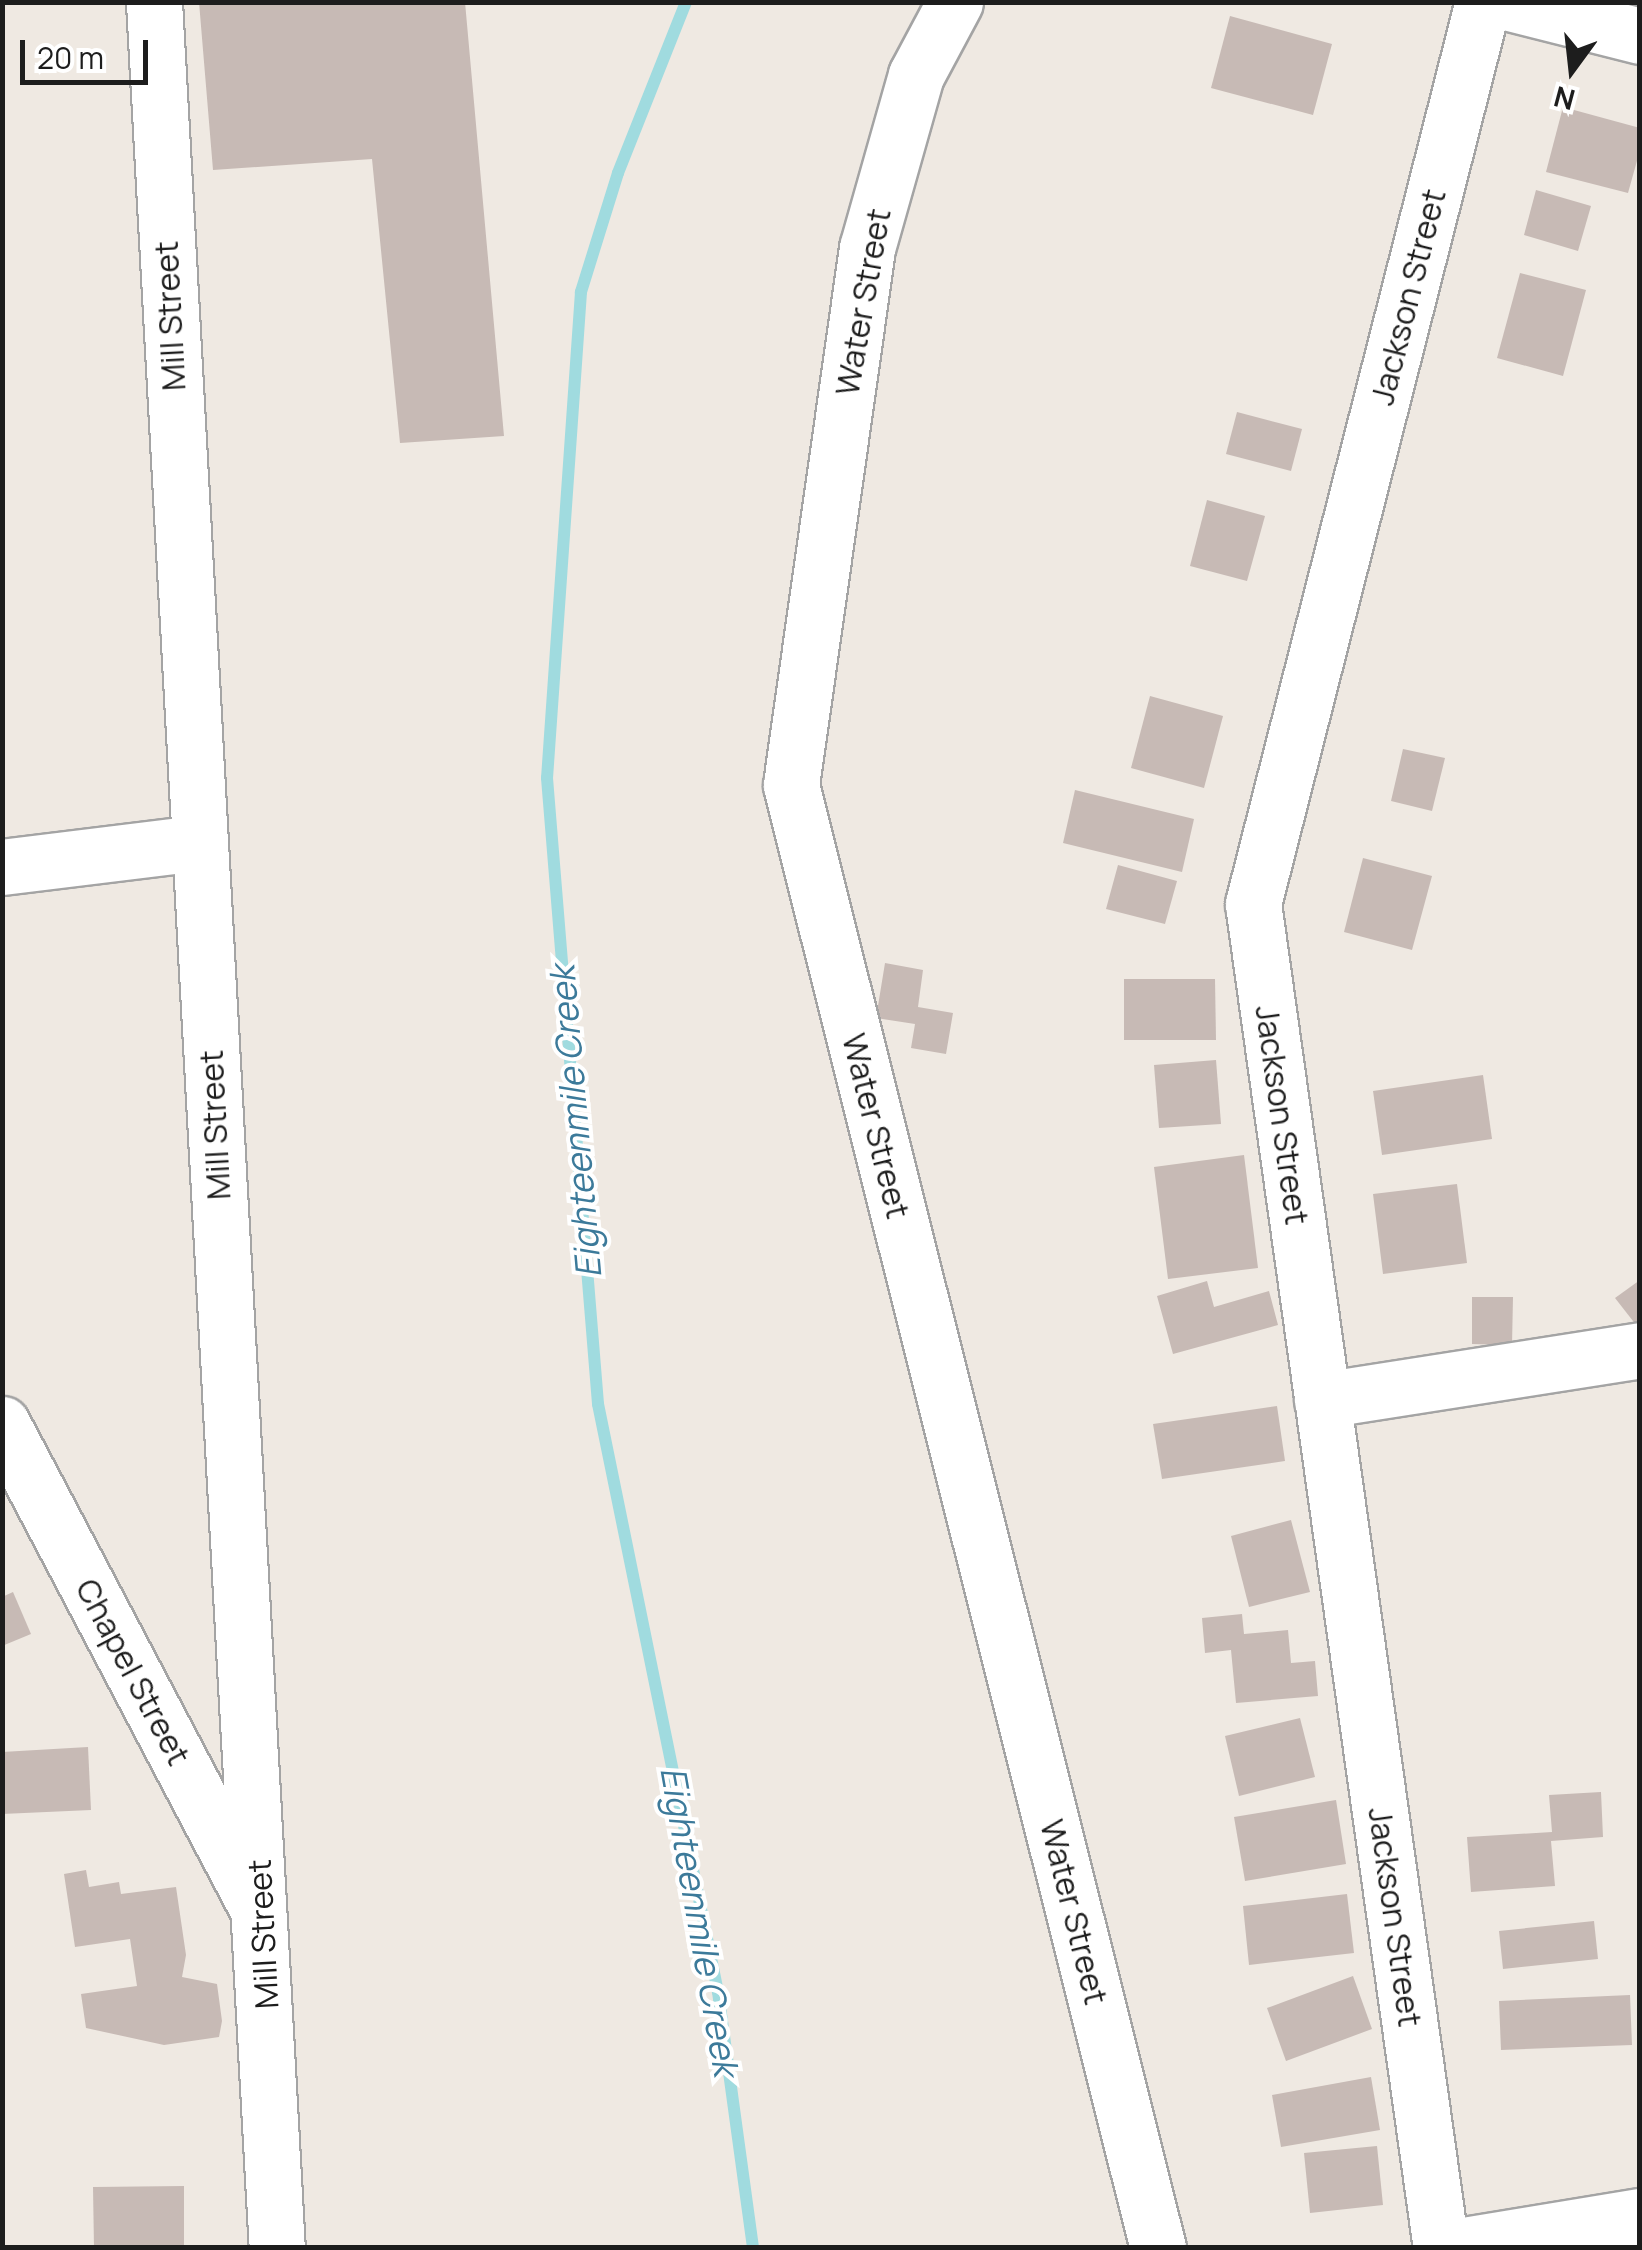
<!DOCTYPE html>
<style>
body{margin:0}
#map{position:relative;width:1642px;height:2250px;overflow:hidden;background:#efe9e2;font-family:Manrope,sans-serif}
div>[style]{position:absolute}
.stream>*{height:12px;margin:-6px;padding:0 6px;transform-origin:6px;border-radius:6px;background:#a0dbdf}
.building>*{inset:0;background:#c7bab5}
.roads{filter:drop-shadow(2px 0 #a4a4a4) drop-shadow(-2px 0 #a4a4a4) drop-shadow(0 2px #a4a4a4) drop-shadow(0 -2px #a4a4a4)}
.minor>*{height:55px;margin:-27.5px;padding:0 27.5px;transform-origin:27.5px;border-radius:27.5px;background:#fff}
span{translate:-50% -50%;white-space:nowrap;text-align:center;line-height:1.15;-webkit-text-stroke:8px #fff;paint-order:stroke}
.street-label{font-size:32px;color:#1d1d1d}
.water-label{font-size:35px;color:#3c7a9a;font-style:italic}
.frame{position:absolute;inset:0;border:5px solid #1d1d1d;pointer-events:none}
.north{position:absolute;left:1522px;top:20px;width:100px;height:100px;-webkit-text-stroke:8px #fff;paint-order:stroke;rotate:195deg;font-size:28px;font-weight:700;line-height:40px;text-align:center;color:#1d1d1d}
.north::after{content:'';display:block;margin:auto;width:35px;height:45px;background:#1d1d1d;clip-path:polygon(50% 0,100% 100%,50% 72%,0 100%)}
.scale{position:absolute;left:20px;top:40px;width:128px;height:45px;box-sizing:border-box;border:5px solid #1d1d1d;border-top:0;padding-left:12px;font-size:30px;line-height:35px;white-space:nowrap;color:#1d1d1d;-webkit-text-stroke:8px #fff;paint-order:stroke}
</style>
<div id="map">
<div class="stream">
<i style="left:686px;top:2px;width:184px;rotate:111.7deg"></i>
<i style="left:618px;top:173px;width:125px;rotate:107.3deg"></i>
<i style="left:581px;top:292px;width:487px;rotate:94deg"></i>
<i style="left:547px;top:778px;width:628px;rotate:85.34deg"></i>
<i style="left:598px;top:1404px;width:600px;rotate:78.47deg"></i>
<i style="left:718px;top:1992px;width:258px;rotate:82.2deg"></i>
</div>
<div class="building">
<i style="clip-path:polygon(199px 2px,465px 2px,504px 436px,400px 443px,372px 159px,213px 170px)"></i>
<i style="clip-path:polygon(1230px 16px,1332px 44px,1313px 115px,1211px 88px)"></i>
<i style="clip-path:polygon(1563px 107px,1640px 128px,1640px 150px,1628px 193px,1546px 172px)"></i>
<i style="clip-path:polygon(1536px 190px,1591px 206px,1578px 251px,1524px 235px)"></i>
<i style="clip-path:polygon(1520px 273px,1586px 290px,1563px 376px,1497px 358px)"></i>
<i style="clip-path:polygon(1237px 412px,1302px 429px,1291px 471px,1226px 454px)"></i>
<i style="clip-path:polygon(1207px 500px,1265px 516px,1247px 581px,1190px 566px)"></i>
<i style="clip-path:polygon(1150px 696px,1223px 716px,1204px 788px,1131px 768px)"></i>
<i style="clip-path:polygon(1403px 749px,1445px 758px,1432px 811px,1391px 801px)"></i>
<i style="clip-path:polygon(1075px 790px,1194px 819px,1182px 872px,1063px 843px)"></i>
<i style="clip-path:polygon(1363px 858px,1432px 876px,1412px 950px,1344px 932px)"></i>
<i style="clip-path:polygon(1118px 865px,1177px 881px,1165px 924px,1106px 909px)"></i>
<i style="clip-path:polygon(885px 963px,923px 970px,918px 1007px,953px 1013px,946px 1054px,911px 1048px,915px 1024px,876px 1018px)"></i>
<i style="clip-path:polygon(1124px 979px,1215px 979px,1216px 1040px,1124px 1040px)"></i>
<i style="clip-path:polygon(1216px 1060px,1221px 1124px,1159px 1128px,1154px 1065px)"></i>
<i style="clip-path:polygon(1483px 1075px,1492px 1139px,1382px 1155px,1373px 1091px)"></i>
<i style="clip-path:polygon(1244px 1155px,1258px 1268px,1168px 1279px,1154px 1167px)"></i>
<i style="clip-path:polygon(1457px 1184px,1467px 1263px,1383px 1274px,1373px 1194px)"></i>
<i style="clip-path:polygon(1640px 1280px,1640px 1330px,1615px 1298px)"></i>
<i style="clip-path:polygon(1207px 1281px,1214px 1307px,1269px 1291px,1278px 1325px,1173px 1354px,1157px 1296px)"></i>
<i style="clip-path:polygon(1472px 1297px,1513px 1297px,1512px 1345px,1472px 1344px)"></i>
<i style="clip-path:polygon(1277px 1406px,1285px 1461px,1162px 1479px,1153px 1424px)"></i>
<i style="clip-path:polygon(1291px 1520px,1310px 1592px,1249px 1607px,1231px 1536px)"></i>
<i style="clip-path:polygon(13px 1592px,31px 1634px,2px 1646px,2px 1597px)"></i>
<i style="clip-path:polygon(1242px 1614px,1244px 1634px,1288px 1630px,1291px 1663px,1315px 1661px,1318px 1696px,1236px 1703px,1231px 1650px,1205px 1653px,1202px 1618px)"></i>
<i style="clip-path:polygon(1300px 1718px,1315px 1777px,1239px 1796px,1225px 1736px)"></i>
<i style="clip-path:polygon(88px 1747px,91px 1810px,2px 1814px,2px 1752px)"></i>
<i style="clip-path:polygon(1601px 1792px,1603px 1837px,1551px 1841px,1555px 1886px,1471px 1892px,1467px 1837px,1552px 1832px,1549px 1795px)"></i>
<i style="clip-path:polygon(1336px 1800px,1346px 1864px,1245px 1881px,1234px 1817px)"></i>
<i style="clip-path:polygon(86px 1870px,89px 1887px,119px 1882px,121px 1894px,176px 1887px,186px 1955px,182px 1977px,217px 1984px,222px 2021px,219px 2037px,164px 2045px,86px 2028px,81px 1994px,137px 1986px,130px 1939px,75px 1947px,64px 1874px)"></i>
<i style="clip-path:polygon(1347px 1894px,1354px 1953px,1249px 1965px,1243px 1906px)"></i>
<i style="clip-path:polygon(1594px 1921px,1598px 1959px,1503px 1969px,1499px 1931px)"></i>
<i style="clip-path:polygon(1353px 1976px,1372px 2029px,1286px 2061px,1267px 2008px)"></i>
<i style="clip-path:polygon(1630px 1995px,1632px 2045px,1501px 2050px,1499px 2001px)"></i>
<i style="clip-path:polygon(1371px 2077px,1380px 2130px,1281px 2147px,1272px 2095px)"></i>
<i style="clip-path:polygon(1377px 2146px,1383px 2205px,1310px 2213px,1304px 2153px)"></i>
<i style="clip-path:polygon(184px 2186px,184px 2248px,94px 2248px,93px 2187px)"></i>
</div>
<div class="roads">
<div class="minor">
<i style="left:154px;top:2px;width:2249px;rotate:86.87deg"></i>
<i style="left:955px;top:2px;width:83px;rotate:118.1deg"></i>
<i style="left:916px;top:75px;width:180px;rotate:105.8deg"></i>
<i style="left:867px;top:248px;width:542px;rotate:98.06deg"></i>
<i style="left:791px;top:785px;width:1508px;rotate:75.92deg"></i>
<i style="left:1506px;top:2px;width:138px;rotate:14.2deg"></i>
<i style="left:2px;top:867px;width:197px;rotate:-7deg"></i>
<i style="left:1322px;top:1400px;width:322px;rotate:-8.9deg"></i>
<i style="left:2px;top:1424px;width:543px;rotate:62.21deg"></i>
<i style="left:1441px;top:2248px;width:1357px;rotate:-97.96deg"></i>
<i style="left:1253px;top:904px;width:931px;rotate:-75.7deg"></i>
<i style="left:1446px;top:2248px;width:197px;rotate:-9.4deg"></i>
</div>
</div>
<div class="street-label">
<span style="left:1408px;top:297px;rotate:-76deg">Jackson Street</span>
<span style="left:863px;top:302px;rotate:-80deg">Water Street</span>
<span style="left:170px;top:316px;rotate:-93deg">Mill Street</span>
<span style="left:1282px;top:1115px;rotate:82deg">Jackson Street</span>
<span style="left:215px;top:1125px;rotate:-93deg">Mill Street</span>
<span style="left:876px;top:1126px;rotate:76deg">Water Street</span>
<span style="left:133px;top:1672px;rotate:62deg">Chapel Street</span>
<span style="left:1074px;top:1912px;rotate:76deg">Water Street</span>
<span style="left:1395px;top:1917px;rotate:82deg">Jackson Street</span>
<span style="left:263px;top:1934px;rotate:-93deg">Mill Street</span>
</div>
<div class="water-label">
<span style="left:575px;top:1122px;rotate:-95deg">Eighteenmile Creek</span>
<span style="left:700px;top:1921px;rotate:80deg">Eighteenmile Creek</span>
</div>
<div class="frame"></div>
<div class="north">N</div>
<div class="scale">20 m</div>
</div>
